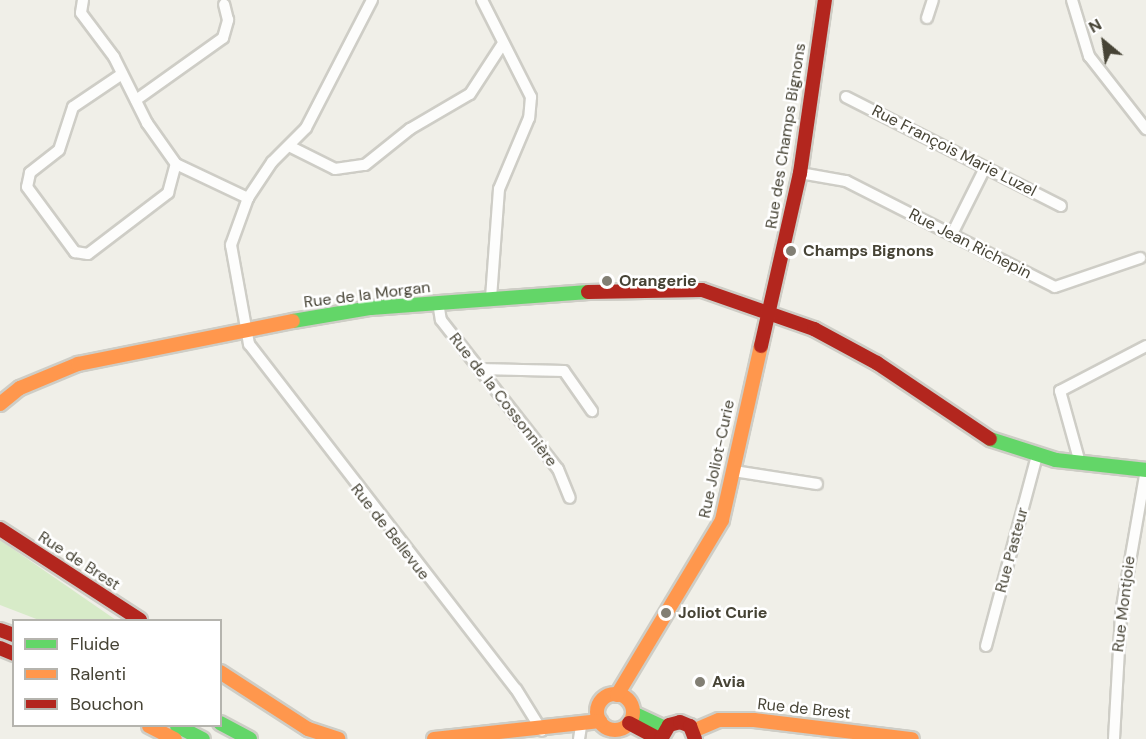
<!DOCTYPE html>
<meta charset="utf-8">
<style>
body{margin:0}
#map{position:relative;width:1146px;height:739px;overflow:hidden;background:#f0efe8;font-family:"DM Sans",sans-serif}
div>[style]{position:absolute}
.green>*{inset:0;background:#d7ebc8}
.roads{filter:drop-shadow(2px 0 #cecdc6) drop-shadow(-2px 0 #cecdc6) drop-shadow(0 2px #cecdc6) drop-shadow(0 -2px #cecdc6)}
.street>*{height:10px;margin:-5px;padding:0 5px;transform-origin:5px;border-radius:5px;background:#fdfdfc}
.fast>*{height:14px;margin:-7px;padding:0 7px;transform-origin:7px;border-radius:7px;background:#63d668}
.slow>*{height:14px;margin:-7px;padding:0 7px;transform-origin:7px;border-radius:7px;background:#ff974d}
.slow>.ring{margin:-7px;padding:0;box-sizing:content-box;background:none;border:14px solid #ff974d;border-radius:50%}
.jam>*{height:14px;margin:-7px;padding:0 7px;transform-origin:7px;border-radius:7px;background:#b3261e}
.dots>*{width:16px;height:16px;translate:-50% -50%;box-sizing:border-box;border:3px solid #fff;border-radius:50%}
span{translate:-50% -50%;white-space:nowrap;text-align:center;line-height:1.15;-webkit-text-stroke:5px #fff;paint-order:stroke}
.street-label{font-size:16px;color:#464335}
.poi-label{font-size:16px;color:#464335;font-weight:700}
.left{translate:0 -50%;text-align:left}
.legend{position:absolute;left:12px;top:619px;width:210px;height:108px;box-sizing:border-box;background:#fff;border:2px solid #b5b4ae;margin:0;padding:8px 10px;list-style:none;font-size:18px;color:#464335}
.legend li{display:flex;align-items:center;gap:12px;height:30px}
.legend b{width:30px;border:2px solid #b5b4ae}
.north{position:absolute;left:1074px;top:12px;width:60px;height:60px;-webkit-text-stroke:4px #fff;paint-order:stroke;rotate:331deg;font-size:16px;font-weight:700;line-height:24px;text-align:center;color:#464335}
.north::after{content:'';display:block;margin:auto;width:21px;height:27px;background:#464335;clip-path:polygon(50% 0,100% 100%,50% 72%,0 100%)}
</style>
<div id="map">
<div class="green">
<i style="clip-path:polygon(0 540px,116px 620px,39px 620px,0 605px)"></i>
</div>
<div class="roads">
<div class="street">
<i style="left:83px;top:0;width:13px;rotate:99deg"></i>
<i style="left:81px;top:13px;width:55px;rotate:53.1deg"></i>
<i style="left:114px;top:57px;width:74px;rotate:63.4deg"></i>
<i style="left:147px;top:123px;width:50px;rotate:54.7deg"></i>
<i style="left:176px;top:164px;width:80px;rotate:25.3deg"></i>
<i style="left:372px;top:0;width:144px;rotate:117.3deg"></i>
<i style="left:306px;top:128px;width:48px;rotate:135deg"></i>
<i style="left:272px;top:162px;width:43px;rotate:123.7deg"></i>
<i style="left:248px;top:198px;width:50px;rotate:109.9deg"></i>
<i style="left:231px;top:245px;width:101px;rotate:79.7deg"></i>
<i style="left:249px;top:344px;width:436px;rotate:52.3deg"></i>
<i style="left:516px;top:689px;width:49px;rotate:58.2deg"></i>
<i style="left:482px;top:0;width:109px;rotate:63.2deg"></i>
<i style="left:531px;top:97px;width:21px;rotate:95deg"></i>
<i style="left:529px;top:118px;width:77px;rotate:112.9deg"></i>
<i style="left:499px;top:189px;width:109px;rotate:94.2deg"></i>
<i style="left:1072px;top:0;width:59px;rotate:73.1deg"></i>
<i style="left:1089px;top:56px;width:93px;rotate:52deg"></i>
<i style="left:927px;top:18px;width:19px;rotate:-72deg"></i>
<i style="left:122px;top:74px;width:59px;rotate:146deg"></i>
<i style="left:73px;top:107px;width:45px;rotate:108deg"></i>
<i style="left:59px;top:150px;width:37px;rotate:142deg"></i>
<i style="left:30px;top:173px;width:14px;rotate:102deg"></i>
<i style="left:27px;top:187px;width:81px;rotate:53.6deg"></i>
<i style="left:75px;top:252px;width:13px;rotate:9deg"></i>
<i style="left:88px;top:254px;width:101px;rotate:-37.3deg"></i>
<i style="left:168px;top:193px;width:30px;rotate:-75deg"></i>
<i style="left:846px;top:97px;width:241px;rotate:26.9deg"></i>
<i style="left:136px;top:100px;width:107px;rotate:-35.5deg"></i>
<i style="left:223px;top:38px;width:19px;rotate:-74deg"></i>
<i style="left:228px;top:20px;width:16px;rotate:-104deg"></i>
<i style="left:289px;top:146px;width:51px;rotate:26.6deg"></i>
<i style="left:335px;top:169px;width:30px;rotate:-8deg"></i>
<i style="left:365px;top:165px;width:58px;rotate:-38.7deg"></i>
<i style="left:410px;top:129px;width:69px;rotate:-30.3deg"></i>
<i style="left:470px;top:94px;width:59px;rotate:-56.9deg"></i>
<i style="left:800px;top:173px;width:47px;rotate:9.9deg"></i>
<i style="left:846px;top:181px;width:234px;rotate:26.9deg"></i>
<i style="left:1055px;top:287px;width:90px;rotate:-18.8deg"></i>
<i style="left:952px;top:234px;width:74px;rotate:-63.4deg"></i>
<i style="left:438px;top:302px;width:18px;rotate:81deg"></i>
<i style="left:441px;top:320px;width:189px;rotate:51.9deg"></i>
<i style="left:558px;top:469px;width:31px;rotate:68deg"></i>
<i style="left:480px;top:369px;width:84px;rotate:1.4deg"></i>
<i style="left:564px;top:371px;width:49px;rotate:55deg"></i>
<i style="left:1080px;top:463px;width:75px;rotate:-105.5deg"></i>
<i style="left:1060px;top:391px;width:97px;rotate:-27.6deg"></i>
<i style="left:734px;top:471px;width:84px;rotate:8.9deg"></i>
<i style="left:986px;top:646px;width:198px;rotate:-75deg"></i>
<i style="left:579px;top:739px;width:12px;rotate:-81deg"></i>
<i style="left:1114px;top:739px;width:126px;rotate:-86.8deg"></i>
<i style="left:1121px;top:613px;width:145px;rotate:-80.1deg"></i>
</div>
<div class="fast">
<i style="left:293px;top:321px;width:79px;rotate:-9.5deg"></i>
<i style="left:371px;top:308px;width:218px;rotate:-4.2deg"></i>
<i style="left:990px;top:439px;width:69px;rotate:17.7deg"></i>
<i style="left:1056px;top:460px;width:91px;rotate:6.3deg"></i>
<i style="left:633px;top:713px;width:35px;rotate:25deg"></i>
<i style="left:220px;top:723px;width:34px;rotate:28deg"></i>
<i style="left:177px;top:726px;width:29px;rotate:27deg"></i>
</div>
<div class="slow">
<i style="left:0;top:404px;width:26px;rotate:-39deg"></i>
<i style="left:20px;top:388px;width:63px;rotate:-22.5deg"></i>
<i style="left:78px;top:364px;width:219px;rotate:-11.3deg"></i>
<i style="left:220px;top:672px;width:105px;rotate:32.9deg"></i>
<i style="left:308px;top:729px;width:32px;rotate:18deg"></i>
<i class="ring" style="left:597px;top:694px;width:22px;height:22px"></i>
<i style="left:617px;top:695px;width:204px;rotate:-59deg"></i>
<i style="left:722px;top:520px;width:178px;rotate:-77.4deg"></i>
<i style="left:149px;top:726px;width:29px;rotate:27deg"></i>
<i style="left:693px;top:731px;width:28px;rotate:-23deg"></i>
<i style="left:719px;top:720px;width:35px"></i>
<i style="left:754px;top:720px;width:159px;rotate:6.9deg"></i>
<i style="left:434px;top:739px;width:167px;rotate:-6.2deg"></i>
</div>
<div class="jam">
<i style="left:588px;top:292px;width:114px;rotate:-1deg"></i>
<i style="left:702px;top:290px;width:119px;rotate:19.2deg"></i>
<i style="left:814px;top:329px;width:72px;rotate:28.4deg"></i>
<i style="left:877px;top:363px;width:136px;rotate:33.9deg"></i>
<i style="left:761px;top:346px;width:177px;rotate:-77.3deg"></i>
<i style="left:800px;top:173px;width:175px;rotate:-81.8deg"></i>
<i style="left:0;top:529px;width:167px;rotate:33deg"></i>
<i style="left:0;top:630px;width:15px;rotate:20deg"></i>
<i style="left:0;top:648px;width:15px;rotate:23deg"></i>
<i style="left:629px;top:723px;width:34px;rotate:28deg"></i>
<i style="left:661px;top:739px;width:16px;rotate:-60deg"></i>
<i style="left:669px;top:725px;width:11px;rotate:-15deg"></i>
<i style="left:680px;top:722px;width:11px;rotate:22deg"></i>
<i style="left:690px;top:726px;width:14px;rotate:69deg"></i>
</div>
</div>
<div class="dots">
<i style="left:791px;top:251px;background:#827f74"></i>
<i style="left:607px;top:281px;background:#827f74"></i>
<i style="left:666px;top:613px;background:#827f74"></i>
<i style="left:700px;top:682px;background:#827f74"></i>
</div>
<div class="street-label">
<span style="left:786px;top:136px;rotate:-81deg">Rue des Champs Bignons</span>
<span style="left:954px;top:151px;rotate:27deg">Rue François Marie Luzel</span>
<span style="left:970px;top:244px;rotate:27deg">Rue Jean Richepin</span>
<span style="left:367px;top:295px;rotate:-7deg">Rue de la Morgan</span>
<span style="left:503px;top:400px;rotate:52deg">Rue de la Cossonnière</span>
<span style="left:717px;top:459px;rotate:-78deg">Rue Joliot-Curie</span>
<span style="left:390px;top:532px;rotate:52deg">Rue de Bellevue</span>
<span style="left:1012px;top:550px;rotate:-75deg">Rue Pasteur</span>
<span style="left:79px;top:561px;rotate:33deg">Rue de Brest</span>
<span style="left:1124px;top:604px;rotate:-83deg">Rue Montjoie</span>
<span style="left:804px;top:709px;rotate:6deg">Rue de Brest</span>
</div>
<div class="poi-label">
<span class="left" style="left:803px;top:251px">Champs Bignons</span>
<span class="left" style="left:619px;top:281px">Orangerie</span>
<span class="left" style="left:678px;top:613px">Joliot Curie</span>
<span class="left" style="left:712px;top:682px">Avia</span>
</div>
<ul class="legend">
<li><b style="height:8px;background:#63d668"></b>Fluide</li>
<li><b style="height:8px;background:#ff974d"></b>Ralenti</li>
<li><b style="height:8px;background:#b3261e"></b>Bouchon</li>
</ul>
<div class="north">N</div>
</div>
